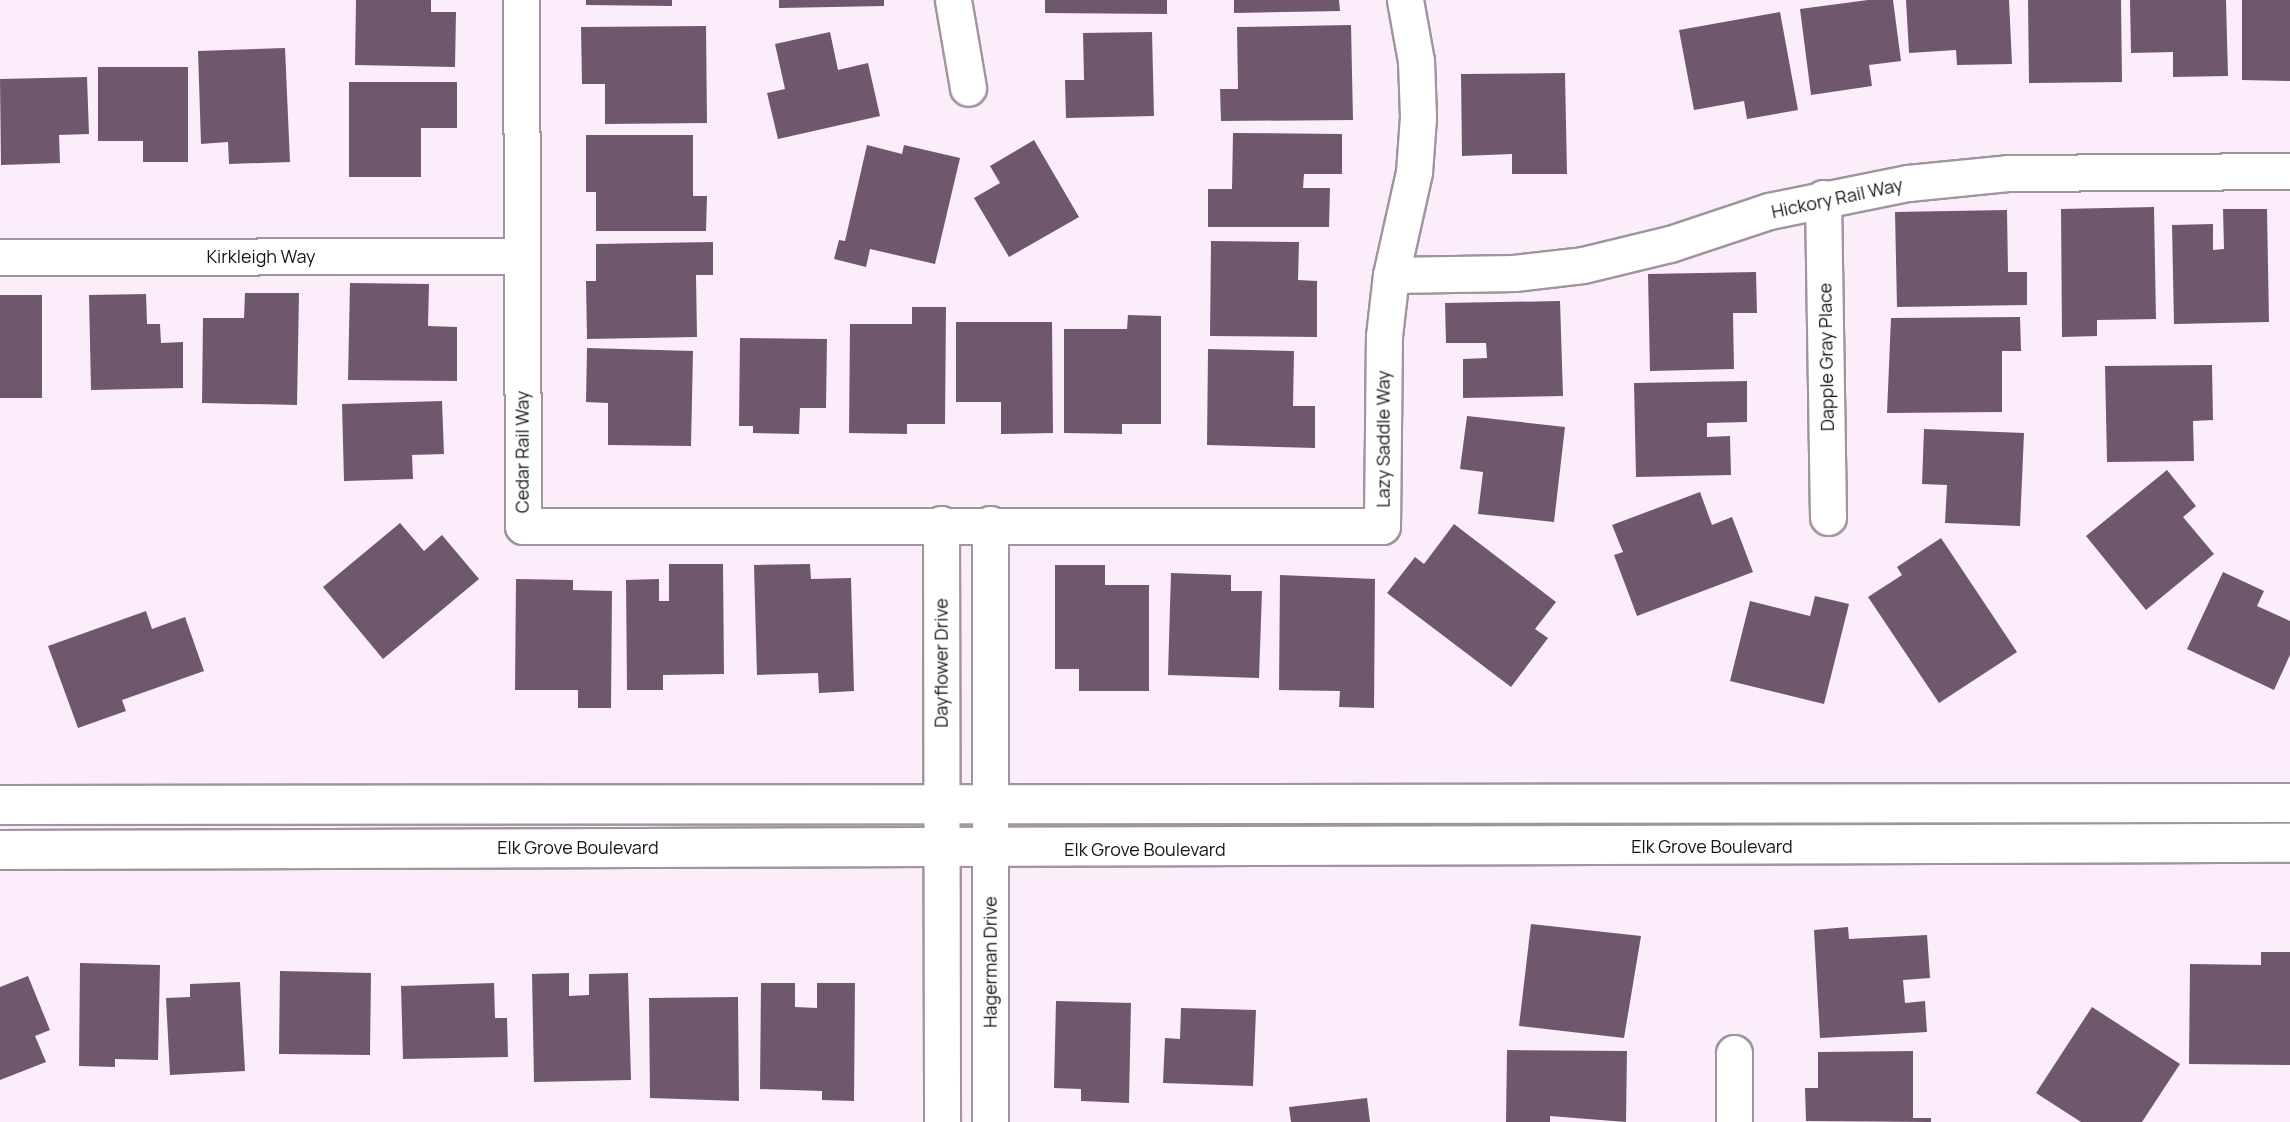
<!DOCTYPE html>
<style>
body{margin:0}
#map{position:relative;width:2290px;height:1122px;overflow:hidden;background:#fbedfa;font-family:Manrope,sans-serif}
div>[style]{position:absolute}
.building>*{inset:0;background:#6f586e}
.roads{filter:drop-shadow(2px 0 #a0949f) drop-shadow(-2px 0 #a0949f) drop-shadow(0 2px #a0949f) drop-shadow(0 -2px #a0949f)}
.street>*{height:35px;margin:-17.5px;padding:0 17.5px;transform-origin:17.5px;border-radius:17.5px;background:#fff}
.secondary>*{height:38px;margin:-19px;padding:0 19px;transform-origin:19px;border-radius:19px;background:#fff}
span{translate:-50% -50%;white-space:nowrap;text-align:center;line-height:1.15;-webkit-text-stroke:7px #fff;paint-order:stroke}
.street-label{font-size:18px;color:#171217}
</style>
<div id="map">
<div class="building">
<i style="clip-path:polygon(356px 0,431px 0,431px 12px,456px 12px,455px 67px,355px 65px)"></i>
<i style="clip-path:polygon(586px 0,672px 0,672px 6px,586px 5px)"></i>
<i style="clip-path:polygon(779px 0,884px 0,884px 6px,779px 8px)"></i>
<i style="clip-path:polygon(1045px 0,1167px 0,1167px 14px,1045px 13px)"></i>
<i style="clip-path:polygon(1234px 0,1339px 0,1340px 11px,1234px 13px)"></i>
<i style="clip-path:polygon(1868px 0,1893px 0,1901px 61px,1869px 65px,1872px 86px,1811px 95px,1800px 9px)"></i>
<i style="clip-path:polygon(1906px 0,2009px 0,2012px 64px,1957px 65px,1956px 50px,1909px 53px)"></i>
<i style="clip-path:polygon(2028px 0,2121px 0,2122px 82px,2029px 83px)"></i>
<i style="clip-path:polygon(2130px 0,2226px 0,2228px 76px,2173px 77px,2173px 52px,2131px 53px)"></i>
<i style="clip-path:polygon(2242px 0,2290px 0,2290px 81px,2242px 80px)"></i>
<i style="clip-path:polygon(1780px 12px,1798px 110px,1747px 119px,1744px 101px,1694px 110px,1679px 30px)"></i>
<i style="clip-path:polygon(1351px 25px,1353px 120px,1221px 121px,1220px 89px,1238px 89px,1237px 27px)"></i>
<i style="clip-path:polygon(706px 26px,707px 123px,605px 124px,605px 84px,582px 84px,581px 27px)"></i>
<i style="clip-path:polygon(830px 32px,838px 70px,868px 63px,880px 116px,778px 139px,767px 93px,785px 89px,775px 44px)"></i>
<i style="clip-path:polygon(1152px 32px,1154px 116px,1066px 118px,1065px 80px,1084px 80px,1083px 33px)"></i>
<i style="clip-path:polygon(285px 48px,290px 162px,229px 164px,228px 142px,201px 144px,198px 51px)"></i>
<i style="clip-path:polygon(98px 67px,188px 67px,188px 162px,143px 162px,143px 141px,98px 141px)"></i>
<i style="clip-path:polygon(1565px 73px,1567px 174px,1512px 174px,1512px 154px,1462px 156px,1461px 74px)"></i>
<i style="clip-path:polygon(87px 77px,89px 134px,59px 135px,60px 163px,1px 165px,0 79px)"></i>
<i style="clip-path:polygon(349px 82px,457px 82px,457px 128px,421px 128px,421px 177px,349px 177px)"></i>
<i style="clip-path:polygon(1233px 133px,1342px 134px,1342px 174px,1304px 174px,1303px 188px,1330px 188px,1329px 227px,1208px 227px,1208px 189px,1232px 189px)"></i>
<i style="clip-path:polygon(586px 135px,693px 135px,693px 196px,707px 196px,706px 231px,596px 231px,596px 192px,586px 192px)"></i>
<i style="clip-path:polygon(1034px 140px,1079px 217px,1009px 257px,974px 198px,1000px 183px,990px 166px)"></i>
<i style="clip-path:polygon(867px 145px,902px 154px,904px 145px,960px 158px,935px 264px,870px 249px,866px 267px,834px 259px,839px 240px,845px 241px)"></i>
<i style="clip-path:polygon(2154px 207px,2156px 319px,2097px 320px,2097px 336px,2062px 337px,2061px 209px)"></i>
<i style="clip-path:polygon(2223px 209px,2267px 209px,2269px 322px,2174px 324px,2172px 225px,2213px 224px,2213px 250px,2224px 249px)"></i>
<i style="clip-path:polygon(2007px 210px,2008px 272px,2027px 272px,2027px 305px,1897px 307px,1895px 212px)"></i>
<i style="clip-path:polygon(1211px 241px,1299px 242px,1298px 280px,1317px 281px,1317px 337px,1210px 336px)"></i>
<i style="clip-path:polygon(713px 242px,713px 275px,696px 275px,697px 337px,587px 339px,586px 281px,596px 281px,596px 244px)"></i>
<i style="clip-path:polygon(1756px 272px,1757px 313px,1733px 313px,1734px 369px,1650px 371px,1648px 274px)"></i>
<i style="clip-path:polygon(350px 283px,429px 284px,428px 326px,457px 327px,457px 381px,348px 380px)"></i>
<i style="clip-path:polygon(245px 293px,299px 293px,297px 405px,202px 403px,203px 318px,244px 318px)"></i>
<i style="clip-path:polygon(146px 294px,147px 324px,160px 324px,161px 343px,183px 342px,183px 388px,91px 390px,89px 295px)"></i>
<i style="clip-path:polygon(0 295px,42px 295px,42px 398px,0 398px)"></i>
<i style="clip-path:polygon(1560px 301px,1563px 396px,1463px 398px,1463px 359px,1487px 358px,1486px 343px,1446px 343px,1445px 303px)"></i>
<i style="clip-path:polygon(912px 307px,946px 307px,945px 424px,907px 424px,907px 434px,849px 433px,850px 324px,912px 324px)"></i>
<i style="clip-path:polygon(1128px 315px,1161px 316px,1161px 424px,1122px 424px,1122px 434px,1064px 433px,1064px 329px,1127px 329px)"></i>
<i style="clip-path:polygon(2020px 317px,2021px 351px,2002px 351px,2002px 412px,1887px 413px,1891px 318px)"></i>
<i style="clip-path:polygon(956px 322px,1052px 322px,1053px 433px,1001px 434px,1001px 402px,956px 402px)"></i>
<i style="clip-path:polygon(740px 338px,827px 339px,826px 408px,800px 408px,799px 434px,753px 433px,753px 426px,739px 426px)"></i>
<i style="clip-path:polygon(587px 348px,693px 351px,691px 446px,608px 445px,608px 403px,586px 402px)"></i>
<i style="clip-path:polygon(1208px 349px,1294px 351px,1293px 406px,1315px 406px,1315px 448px,1207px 445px)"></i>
<i style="clip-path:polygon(2212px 365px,2213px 420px,2193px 421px,2194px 461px,2107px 462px,2105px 366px)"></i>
<i style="clip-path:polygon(1747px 381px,1747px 422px,1707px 423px,1707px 437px,1730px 436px,1731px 475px,1636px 477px,1634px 383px)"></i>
<i style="clip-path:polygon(442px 401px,444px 454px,412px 455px,413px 479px,344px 481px,342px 404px)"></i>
<i style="clip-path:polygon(1467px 416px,1565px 427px,1554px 522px,1478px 514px,1483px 472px,1460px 469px)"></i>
<i style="clip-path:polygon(1924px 429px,2024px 433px,2020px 526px,1945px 523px,1947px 485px,1922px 484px)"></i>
<i style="clip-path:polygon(2167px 470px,2196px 506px,2183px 517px,2214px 554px,2146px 610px,2086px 536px)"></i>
<i style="clip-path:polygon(1700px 492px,1712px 525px,1732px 517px,1753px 572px,1637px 616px,1614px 555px,1623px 552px,1612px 525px)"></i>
<i style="clip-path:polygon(400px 523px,424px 551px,442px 535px,479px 579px,383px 659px,323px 587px)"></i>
<i style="clip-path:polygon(1454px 524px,1556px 602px,1535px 629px,1548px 638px,1511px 687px,1387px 593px,1415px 557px,1424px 564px)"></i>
<i style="clip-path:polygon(1941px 538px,2017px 652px,1939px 703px,1868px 597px,1902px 575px,1897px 567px)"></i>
<i style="clip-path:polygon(669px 564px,723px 564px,724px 674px,663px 675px,663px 690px,627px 690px,626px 580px,659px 579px,659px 601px,669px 601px)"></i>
<i style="clip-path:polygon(810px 564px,811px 579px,851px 578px,854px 691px,819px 693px,818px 673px,757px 675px,754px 565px)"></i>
<i style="clip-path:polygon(1055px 565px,1105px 565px,1105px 585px,1149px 585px,1149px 691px,1079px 691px,1079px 669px,1055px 669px)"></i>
<i style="clip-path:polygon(2223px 572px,2264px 591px,2257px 606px,2290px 621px,2290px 655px,2274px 690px,2187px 649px)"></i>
<i style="clip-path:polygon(1171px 573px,1231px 575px,1231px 591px,1262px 591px,1259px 678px,1168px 675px)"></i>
<i style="clip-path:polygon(1280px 575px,1375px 579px,1374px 708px,1339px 707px,1340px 691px,1279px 690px)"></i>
<i style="clip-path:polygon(516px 579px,573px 580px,573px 590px,612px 591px,611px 708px,578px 708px,578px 690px,515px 690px)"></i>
<i style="clip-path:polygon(1815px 596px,1849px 604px,1824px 704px,1730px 681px,1750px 601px,1810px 616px)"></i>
<i style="clip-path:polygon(146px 611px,152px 629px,185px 617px,204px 671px,122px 700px,126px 711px,78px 728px,48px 646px)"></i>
<i style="clip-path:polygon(1531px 924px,1641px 936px,1624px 1038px,1519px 1026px)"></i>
<i style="clip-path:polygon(1848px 927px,1849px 939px,1927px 935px,1930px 978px,1903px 980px,1905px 1003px,1925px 1001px,1927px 1032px,1820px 1038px,1814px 930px)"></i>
<i style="clip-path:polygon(2261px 952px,2290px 952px,2290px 1065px,2189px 1064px,2190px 964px,2261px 965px)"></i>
<i style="clip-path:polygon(80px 963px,160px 965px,158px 1060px,115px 1059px,115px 1067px,79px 1066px)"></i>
<i style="clip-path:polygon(280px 971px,371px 973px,370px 1055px,279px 1054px)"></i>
<i style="clip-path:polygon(569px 973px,569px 996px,589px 995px,589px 974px,628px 973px,631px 1080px,534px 1082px,532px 974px)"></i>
<i style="clip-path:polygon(28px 976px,50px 1030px,35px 1036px,46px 1062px,0 1080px,0 987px)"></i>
<i style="clip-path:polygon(240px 982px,245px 1071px,170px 1075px,166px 998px,190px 997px,190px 984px)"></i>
<i style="clip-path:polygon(494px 983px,495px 1018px,507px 1018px,508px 1057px,403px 1059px,401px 986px)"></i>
<i style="clip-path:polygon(761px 983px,795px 983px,795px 1007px,817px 1008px,817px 983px,855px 983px,854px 1101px,822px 1100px,822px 1091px,760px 1089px)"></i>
<i style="clip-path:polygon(738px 997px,739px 1101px,650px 1098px,649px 998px)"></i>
<i style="clip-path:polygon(1056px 1001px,1131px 1003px,1129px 1103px,1081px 1101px,1081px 1089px,1054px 1088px)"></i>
<i style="clip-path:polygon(2092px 1007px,2180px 1064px,2142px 1122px,2081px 1122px,2036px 1093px)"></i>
<i style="clip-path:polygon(1181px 1008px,1256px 1010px,1253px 1086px,1163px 1083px,1165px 1038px,1180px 1039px)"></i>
<i style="clip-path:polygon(1507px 1050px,1627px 1051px,1626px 1122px,1550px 1116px,1550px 1122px,1506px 1122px)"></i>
<i style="clip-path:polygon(1913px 1051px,1913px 1118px,1931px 1118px,1931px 1122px,1806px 1121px,1805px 1088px,1818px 1088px,1818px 1052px)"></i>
<i style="clip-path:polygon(1367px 1098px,1370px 1122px,1291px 1122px,1289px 1107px)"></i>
</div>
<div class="roads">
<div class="street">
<i style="left:521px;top:0;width:526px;rotate:89.78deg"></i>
<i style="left:523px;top:526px;width:859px"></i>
<i style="left:1382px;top:526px;width:190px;rotate:-89.4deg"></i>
<i style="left:1384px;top:336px;width:61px;rotate:-83.5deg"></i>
<i style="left:1391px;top:275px;width:106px;rotate:-77.4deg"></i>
<i style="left:1414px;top:172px;width:55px;rotate:-85.8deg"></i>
<i style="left:1418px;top:117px;width:56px;rotate:-92deg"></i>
<i style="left:1416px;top:61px;width:62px;rotate:-100.2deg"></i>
<i style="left:953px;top:0;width:89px;rotate:80.3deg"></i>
<i style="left:1823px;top:198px;width:319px;rotate:89.1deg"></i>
<i style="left:0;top:257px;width:522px;rotate:-0.11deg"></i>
<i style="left:1391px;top:275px;width:123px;rotate:-0.9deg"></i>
<i style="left:1514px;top:273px;width:69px;rotate:-6.6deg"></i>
<i style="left:1583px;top:265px;width:89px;rotate:-13.6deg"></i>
<i style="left:1670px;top:244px;width:104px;rotate:-18.4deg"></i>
<i style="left:1769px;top:211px;width:142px;rotate:-11.4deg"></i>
<i style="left:1908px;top:183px;width:100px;rotate:-5.7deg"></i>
<i style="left:2008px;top:173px;width:282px;rotate:-0.4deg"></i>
<i style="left:941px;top:524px;width:598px;rotate:89.9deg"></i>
<i style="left:990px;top:524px;width:598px;rotate:90deg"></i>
<i style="left:1734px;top:1053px;width:69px;rotate:90deg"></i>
</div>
<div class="secondary">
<i style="left:0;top:805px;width:2290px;rotate:-0.05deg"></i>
<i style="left:0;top:850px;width:2290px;rotate:-0.18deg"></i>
</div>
</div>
<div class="street-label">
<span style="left:1837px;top:198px;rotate:-12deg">Hickory Rail Way</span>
<span style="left:261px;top:256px">Kirkleigh Way</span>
<span style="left:1826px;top:357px;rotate:-91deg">Dapple Gray Place</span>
<span style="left:1383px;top:439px;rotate:-90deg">Lazy Saddle Way</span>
<span style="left:522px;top:452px;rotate:-90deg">Cedar Rail Way</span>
<span style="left:941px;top:663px;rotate:-90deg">Dayflower Drive</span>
<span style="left:1712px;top:846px">Elk Grove Boulevard</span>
<span style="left:578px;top:847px">Elk Grove Boulevard</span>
<span style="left:1145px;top:849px">Elk Grove Boulevard</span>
<span style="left:990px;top:962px;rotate:-90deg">Hagerman Drive</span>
</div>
</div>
